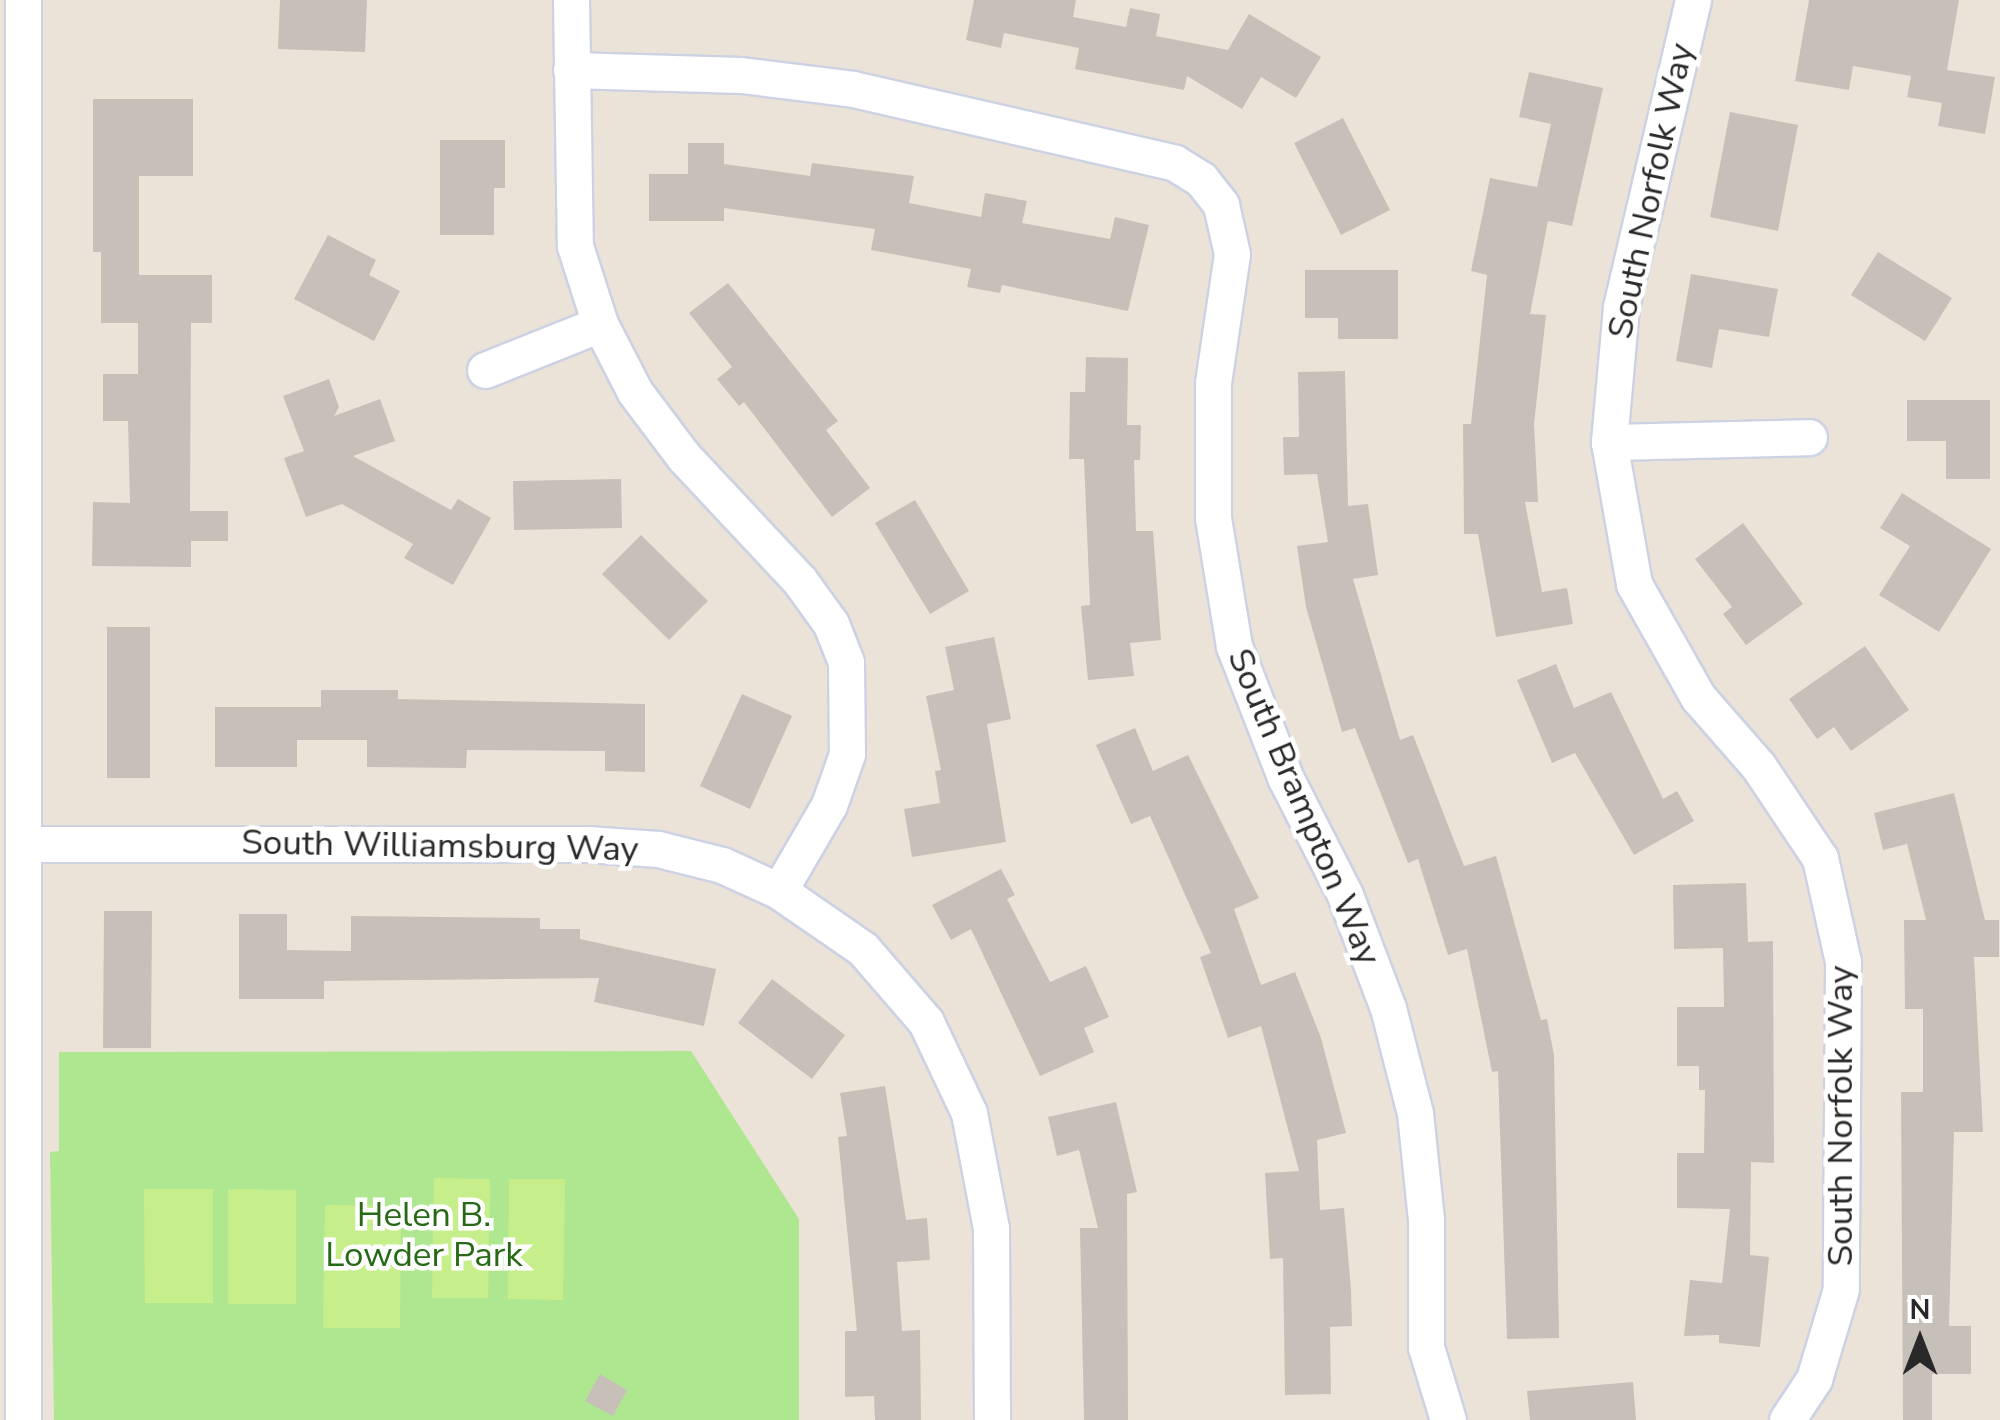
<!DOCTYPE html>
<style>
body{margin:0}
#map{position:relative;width:2000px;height:1420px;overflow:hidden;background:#ece3d8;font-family:"Nunito Sans",sans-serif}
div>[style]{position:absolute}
.green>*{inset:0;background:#afe790}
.pitch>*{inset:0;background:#c6ef8b}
.building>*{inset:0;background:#c7c0b8}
.roads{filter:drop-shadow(2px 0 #cdd2e3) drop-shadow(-2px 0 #cdd2e3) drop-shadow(0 2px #cdd2e3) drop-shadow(0 -2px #cdd2e3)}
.minor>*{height:35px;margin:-17.5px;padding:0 17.5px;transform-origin:17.5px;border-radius:17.5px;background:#fff}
span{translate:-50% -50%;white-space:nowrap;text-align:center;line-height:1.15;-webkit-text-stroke:9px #fff;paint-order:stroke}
.street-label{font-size:35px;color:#282828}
.park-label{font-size:35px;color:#276914}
.north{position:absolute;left:1870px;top:1290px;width:100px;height:100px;-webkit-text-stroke:8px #fff;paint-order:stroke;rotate:0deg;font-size:28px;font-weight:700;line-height:40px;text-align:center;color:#282828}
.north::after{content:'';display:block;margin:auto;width:35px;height:45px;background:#282828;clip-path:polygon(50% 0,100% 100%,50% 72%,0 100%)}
</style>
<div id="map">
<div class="green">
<i style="clip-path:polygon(691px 1051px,799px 1219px,799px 1420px,54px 1420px,50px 1152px,59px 1151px,59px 1052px)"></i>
</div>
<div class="pitch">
<i style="clip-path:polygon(434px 1178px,490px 1179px,488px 1298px,432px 1298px)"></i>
<i style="clip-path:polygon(509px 1179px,565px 1179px,563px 1300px,508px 1299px)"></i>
<i style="clip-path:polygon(144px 1189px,213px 1189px,213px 1303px,145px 1303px)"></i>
<i style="clip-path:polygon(228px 1189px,296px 1190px,296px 1304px,228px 1304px)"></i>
<i style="clip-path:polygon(325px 1205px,401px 1206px,400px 1328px,323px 1328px)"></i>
</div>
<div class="building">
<i style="clip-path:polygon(280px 0,367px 0,365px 52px,278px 49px)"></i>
<i style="clip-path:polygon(974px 0,1076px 0,1073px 17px,1126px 27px,1130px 8px,1160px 14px,1156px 36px,1228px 50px,1249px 14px,1321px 57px,1296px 98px,1261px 77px,1242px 109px,1187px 76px,1184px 90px,1075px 69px,1079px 48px,1004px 33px,1001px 48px,966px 40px)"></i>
<i style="clip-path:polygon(1809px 0,1959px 0,1947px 70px,1995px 77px,1985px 134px,1938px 126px,1942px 103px,1907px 97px,1911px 76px,1853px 66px,1849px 90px,1795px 81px)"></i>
<i style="clip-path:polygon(1529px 72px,1603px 88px,1572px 226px,1548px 221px,1530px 314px,1546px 315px,1534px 424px,1538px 502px,1525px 502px,1542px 592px,1567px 588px,1573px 624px,1496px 637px,1478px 534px,1464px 534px,1463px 424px,1471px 424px,1487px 275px,1471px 271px,1490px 178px,1537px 187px,1551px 124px,1519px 117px)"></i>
<i style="clip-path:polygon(93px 99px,193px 99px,193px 176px,139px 176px,139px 275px,212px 275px,212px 323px,191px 323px,190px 511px,228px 511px,228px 541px,191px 541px,191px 567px,92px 566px,93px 502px,130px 503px,128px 421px,103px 421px,103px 374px,138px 374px,138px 323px,101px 323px,101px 252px,93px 252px)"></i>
<i style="clip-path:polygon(1730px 112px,1798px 125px,1778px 231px,1710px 217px)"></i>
<i style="clip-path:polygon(1343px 118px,1390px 210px,1341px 235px,1294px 143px)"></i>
<i style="clip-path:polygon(440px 140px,505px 140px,505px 188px,494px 188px,494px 235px,440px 235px)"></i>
<i style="clip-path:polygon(688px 143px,724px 143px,724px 164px,810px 176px,812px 163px,914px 176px,909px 203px,981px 217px,985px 193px,1027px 201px,1022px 223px,1110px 239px,1115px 217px,1149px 225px,1128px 311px,1002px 285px,1000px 293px,967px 287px,971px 269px,871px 250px,875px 229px,724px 208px,724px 221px,649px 221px,649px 174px,688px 174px)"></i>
<i style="clip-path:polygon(328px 235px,376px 260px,369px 275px,400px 291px,374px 341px,294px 299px)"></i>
<i style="clip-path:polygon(1878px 252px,1952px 298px,1925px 341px,1851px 295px)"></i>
<i style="clip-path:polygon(1305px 270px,1398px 270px,1398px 339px,1338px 339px,1338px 318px,1305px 318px)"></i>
<i style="clip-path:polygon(1691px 274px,1778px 289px,1769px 337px,1719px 329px,1712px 368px,1676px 361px)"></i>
<i style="clip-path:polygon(728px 283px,838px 421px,826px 430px,870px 488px,832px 517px,744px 402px,739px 406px,717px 379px,732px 367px,689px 313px)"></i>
<i style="clip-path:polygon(1086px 357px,1128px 358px,1127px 425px,1141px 425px,1140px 460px,1134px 460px,1136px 531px,1153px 531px,1161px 640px,1130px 643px,1134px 676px,1088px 680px,1081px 606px,1090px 605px,1084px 459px,1069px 459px,1070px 392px,1085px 392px)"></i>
<i style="clip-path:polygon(1345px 371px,1348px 506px,1368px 504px,1378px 575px,1353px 579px,1400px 740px,1413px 735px,1464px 866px,1496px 856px,1541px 1020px,1547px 1019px,1554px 1055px,1559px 1338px,1507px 1339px,1498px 1071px,1492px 1072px,1467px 949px,1448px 955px,1418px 859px,1408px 863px,1355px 728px,1342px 732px,1306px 607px,1297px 546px,1328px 542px,1317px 474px,1284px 475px,1283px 437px,1299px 437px,1298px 372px)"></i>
<i style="clip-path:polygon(329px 379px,339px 407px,334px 416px,380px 399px,395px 441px,353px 456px,451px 510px,458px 499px,491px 518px,453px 585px,404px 558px,413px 544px,342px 504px,306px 517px,284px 458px,304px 451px,283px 396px)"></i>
<i style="clip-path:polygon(1907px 400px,1990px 400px,1990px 479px,1946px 479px,1946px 441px,1907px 441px)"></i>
<i style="clip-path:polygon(621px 479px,622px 528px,514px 530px,513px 481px)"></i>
<i style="clip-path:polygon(1902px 493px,1991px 549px,1939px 632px,1879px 595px,1910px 546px,1880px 528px)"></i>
<i style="clip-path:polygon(915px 500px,969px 591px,930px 614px,875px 523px)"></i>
<i style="clip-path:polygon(1743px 523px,1803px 604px,1746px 645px,1723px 614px,1732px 607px,1695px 559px)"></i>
<i style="clip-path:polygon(641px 535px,708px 601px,669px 640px,602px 574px)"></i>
<i style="clip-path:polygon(107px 627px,150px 627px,150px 778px,107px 778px)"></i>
<i style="clip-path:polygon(994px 637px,1011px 719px,987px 724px,1006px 842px,912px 857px,904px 809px,940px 803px,935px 771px,941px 770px,926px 696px,954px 690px,945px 647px)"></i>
<i style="clip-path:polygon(1865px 646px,1909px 710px,1851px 751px,1834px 727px,1817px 739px,1789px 699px)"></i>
<i style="clip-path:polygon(1556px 664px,1574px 708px,1611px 692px,1663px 799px,1677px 791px,1694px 821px,1634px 855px,1575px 753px,1552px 763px,1517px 680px)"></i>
<i style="clip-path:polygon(321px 690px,398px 690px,398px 699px,645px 704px,645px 772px,605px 771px,605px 751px,467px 750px,466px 768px,367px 767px,367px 740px,297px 740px,297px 767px,215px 767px,215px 707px,321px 707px)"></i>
<i style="clip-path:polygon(742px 694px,792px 716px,750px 809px,700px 786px)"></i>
<i style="clip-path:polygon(1135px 728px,1153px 771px,1188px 755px,1259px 898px,1234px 909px,1261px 985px,1295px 972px,1321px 1038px,1346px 1133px,1317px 1140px,1320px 1210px,1344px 1208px,1351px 1290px,1352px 1326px,1330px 1327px,1331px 1394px,1285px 1395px,1283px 1258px,1270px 1259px,1265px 1173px,1299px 1171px,1261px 1026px,1228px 1038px,1200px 957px,1211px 953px,1150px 816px,1131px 824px,1096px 745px)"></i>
<i style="clip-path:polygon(1954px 793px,1985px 920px,1999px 920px,1999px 957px,1974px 957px,1983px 1132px,1954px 1132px,1949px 1326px,1971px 1326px,1971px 1374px,1932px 1374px,1932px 1420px,1903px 1420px,1901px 1092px,1923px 1092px,1923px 1009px,1905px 1009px,1904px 920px,1926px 920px,1907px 844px,1883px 850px,1874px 813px)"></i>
<i style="clip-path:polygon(1001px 869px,1015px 895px,1007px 899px,1050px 982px,1086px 966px,1109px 1017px,1084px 1028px,1094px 1052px,1040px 1076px,971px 929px,951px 940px,932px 905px)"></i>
<i style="clip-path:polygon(1746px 883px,1748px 942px,1773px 941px,1774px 1163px,1751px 1162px,1750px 1255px,1769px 1257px,1760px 1347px,1719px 1343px,1719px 1335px,1684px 1336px,1690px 1280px,1722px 1283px,1730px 1209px,1677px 1208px,1677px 1153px,1704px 1153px,1705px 1090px,1699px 1090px,1699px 1066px,1677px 1066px,1677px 1007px,1724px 1007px,1723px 948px,1674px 949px,1673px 885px)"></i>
<i style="clip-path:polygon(104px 911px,152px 911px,151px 1048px,103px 1048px)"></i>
<i style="clip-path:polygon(239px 914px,287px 914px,287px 950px,351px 951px,351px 916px,540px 918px,540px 929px,580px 929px,580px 939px,716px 969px,704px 1026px,594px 1002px,599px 978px,324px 981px,324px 999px,239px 999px)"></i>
<i style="clip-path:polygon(772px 979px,845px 1035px,812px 1079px,738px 1023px)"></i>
<i style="clip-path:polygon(885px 1086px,906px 1220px,927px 1218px,930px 1260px,897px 1262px,902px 1331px,920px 1330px,921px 1420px,875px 1420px,874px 1396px,845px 1397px,845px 1331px,857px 1331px,838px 1137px,847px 1136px,840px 1093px)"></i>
<i style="clip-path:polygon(1116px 1102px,1137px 1192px,1127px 1194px,1128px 1420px,1084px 1420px,1080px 1228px,1098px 1228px,1079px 1150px,1057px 1156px,1048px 1117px)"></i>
<i style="clip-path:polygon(600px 1374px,627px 1390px,613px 1416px,585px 1401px)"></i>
<i style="clip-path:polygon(1633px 1382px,1636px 1420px,1530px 1420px,1527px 1391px)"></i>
</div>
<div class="roads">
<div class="minor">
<i style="left:23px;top:0;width:1420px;rotate:90deg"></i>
<i style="left:571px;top:0;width:246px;rotate:89.1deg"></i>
<i style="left:575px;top:246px;width:82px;rotate:72.2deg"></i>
<i style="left:600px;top:324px;width:76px;rotate:62.8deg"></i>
<i style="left:635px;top:392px;width:81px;rotate:53deg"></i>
<i style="left:684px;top:457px;width:170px;rotate:46.9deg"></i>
<i style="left:800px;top:581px;width:53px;rotate:54.2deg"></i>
<i style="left:831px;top:624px;width:41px;rotate:68.5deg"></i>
<i style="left:846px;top:662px;width:92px;rotate:89.4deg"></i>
<i style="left:847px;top:754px;width:54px;rotate:109.4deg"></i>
<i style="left:829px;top:805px;width:99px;rotate:120.2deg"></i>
<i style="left:1693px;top:0;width:315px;rotate:103.2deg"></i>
<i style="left:1621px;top:307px;width:136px;rotate:95.1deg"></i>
<i style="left:1609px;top:442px;width:144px;rotate:80deg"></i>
<i style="left:1634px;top:584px;width:130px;rotate:60.5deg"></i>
<i style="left:1698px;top:697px;width:93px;rotate:48.9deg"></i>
<i style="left:1759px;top:767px;width:110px;rotate:56.2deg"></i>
<i style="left:1820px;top:858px;width:107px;rotate:77.5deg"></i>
<i style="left:1843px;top:962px;width:327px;rotate:90.4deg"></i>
<i style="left:1841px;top:1289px;width:94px;rotate:106.7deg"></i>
<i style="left:1814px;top:1379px;width:49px;rotate:123.4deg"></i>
<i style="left:571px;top:70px;width:170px;rotate:1.7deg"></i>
<i style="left:741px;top:75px;width:113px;rotate:7.1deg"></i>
<i style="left:853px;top:89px;width:330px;rotate:12.9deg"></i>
<i style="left:1175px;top:163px;width:31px;rotate:32deg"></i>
<i style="left:1201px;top:179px;width:33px;rotate:52deg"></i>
<i style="left:1221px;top:205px;width:50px;rotate:77.3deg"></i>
<i style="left:1232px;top:254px;width:130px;rotate:98.4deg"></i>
<i style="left:1213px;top:383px;width:135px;rotate:90deg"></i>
<i style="left:1213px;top:518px;width:130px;rotate:80.7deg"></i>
<i style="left:1234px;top:646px;width:141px;rotate:68.7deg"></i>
<i style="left:1285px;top:777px;width:132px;rotate:63deg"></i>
<i style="left:1345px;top:895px;width:121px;rotate:69.2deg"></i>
<i style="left:1388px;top:1008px;width:108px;rotate:75.6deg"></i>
<i style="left:1415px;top:1113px;width:108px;rotate:84.1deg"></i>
<i style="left:1426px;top:1220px;width:127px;rotate:90deg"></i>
<i style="left:1426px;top:1347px;width:76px;rotate:73.2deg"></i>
<i style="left:485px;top:370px;width:124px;rotate:-21.8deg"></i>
<i style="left:1609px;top:442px;width:200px;rotate:-1.4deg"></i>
<i style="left:25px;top:844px;width:562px"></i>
<i style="left:587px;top:844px;width:71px;rotate:4deg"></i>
<i style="left:658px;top:849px;width:66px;rotate:14deg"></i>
<i style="left:722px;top:865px;width:63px;rotate:24.5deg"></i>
<i style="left:779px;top:891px;width:102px;rotate:34.6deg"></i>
<i style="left:863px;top:949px;width:96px;rotate:49.2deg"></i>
<i style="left:926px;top:1022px;width:101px;rotate:64.7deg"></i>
<i style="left:969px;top:1113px;width:117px;rotate:79.2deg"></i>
<i style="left:991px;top:1228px;width:192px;rotate:89.7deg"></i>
</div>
</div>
<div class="street-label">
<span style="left:1651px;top:191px;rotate:-78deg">South Norfolk Way</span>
<span style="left:1304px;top:807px;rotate:67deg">South Brampton Way</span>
<span style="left:440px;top:846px;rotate:1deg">South Williamsburg Way</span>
<span style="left:1841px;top:1116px;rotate:-90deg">South Norfolk Way</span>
</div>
<div class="park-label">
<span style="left:424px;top:1235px">Helen B.<br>Lowder Park</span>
</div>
<div class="north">N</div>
</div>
